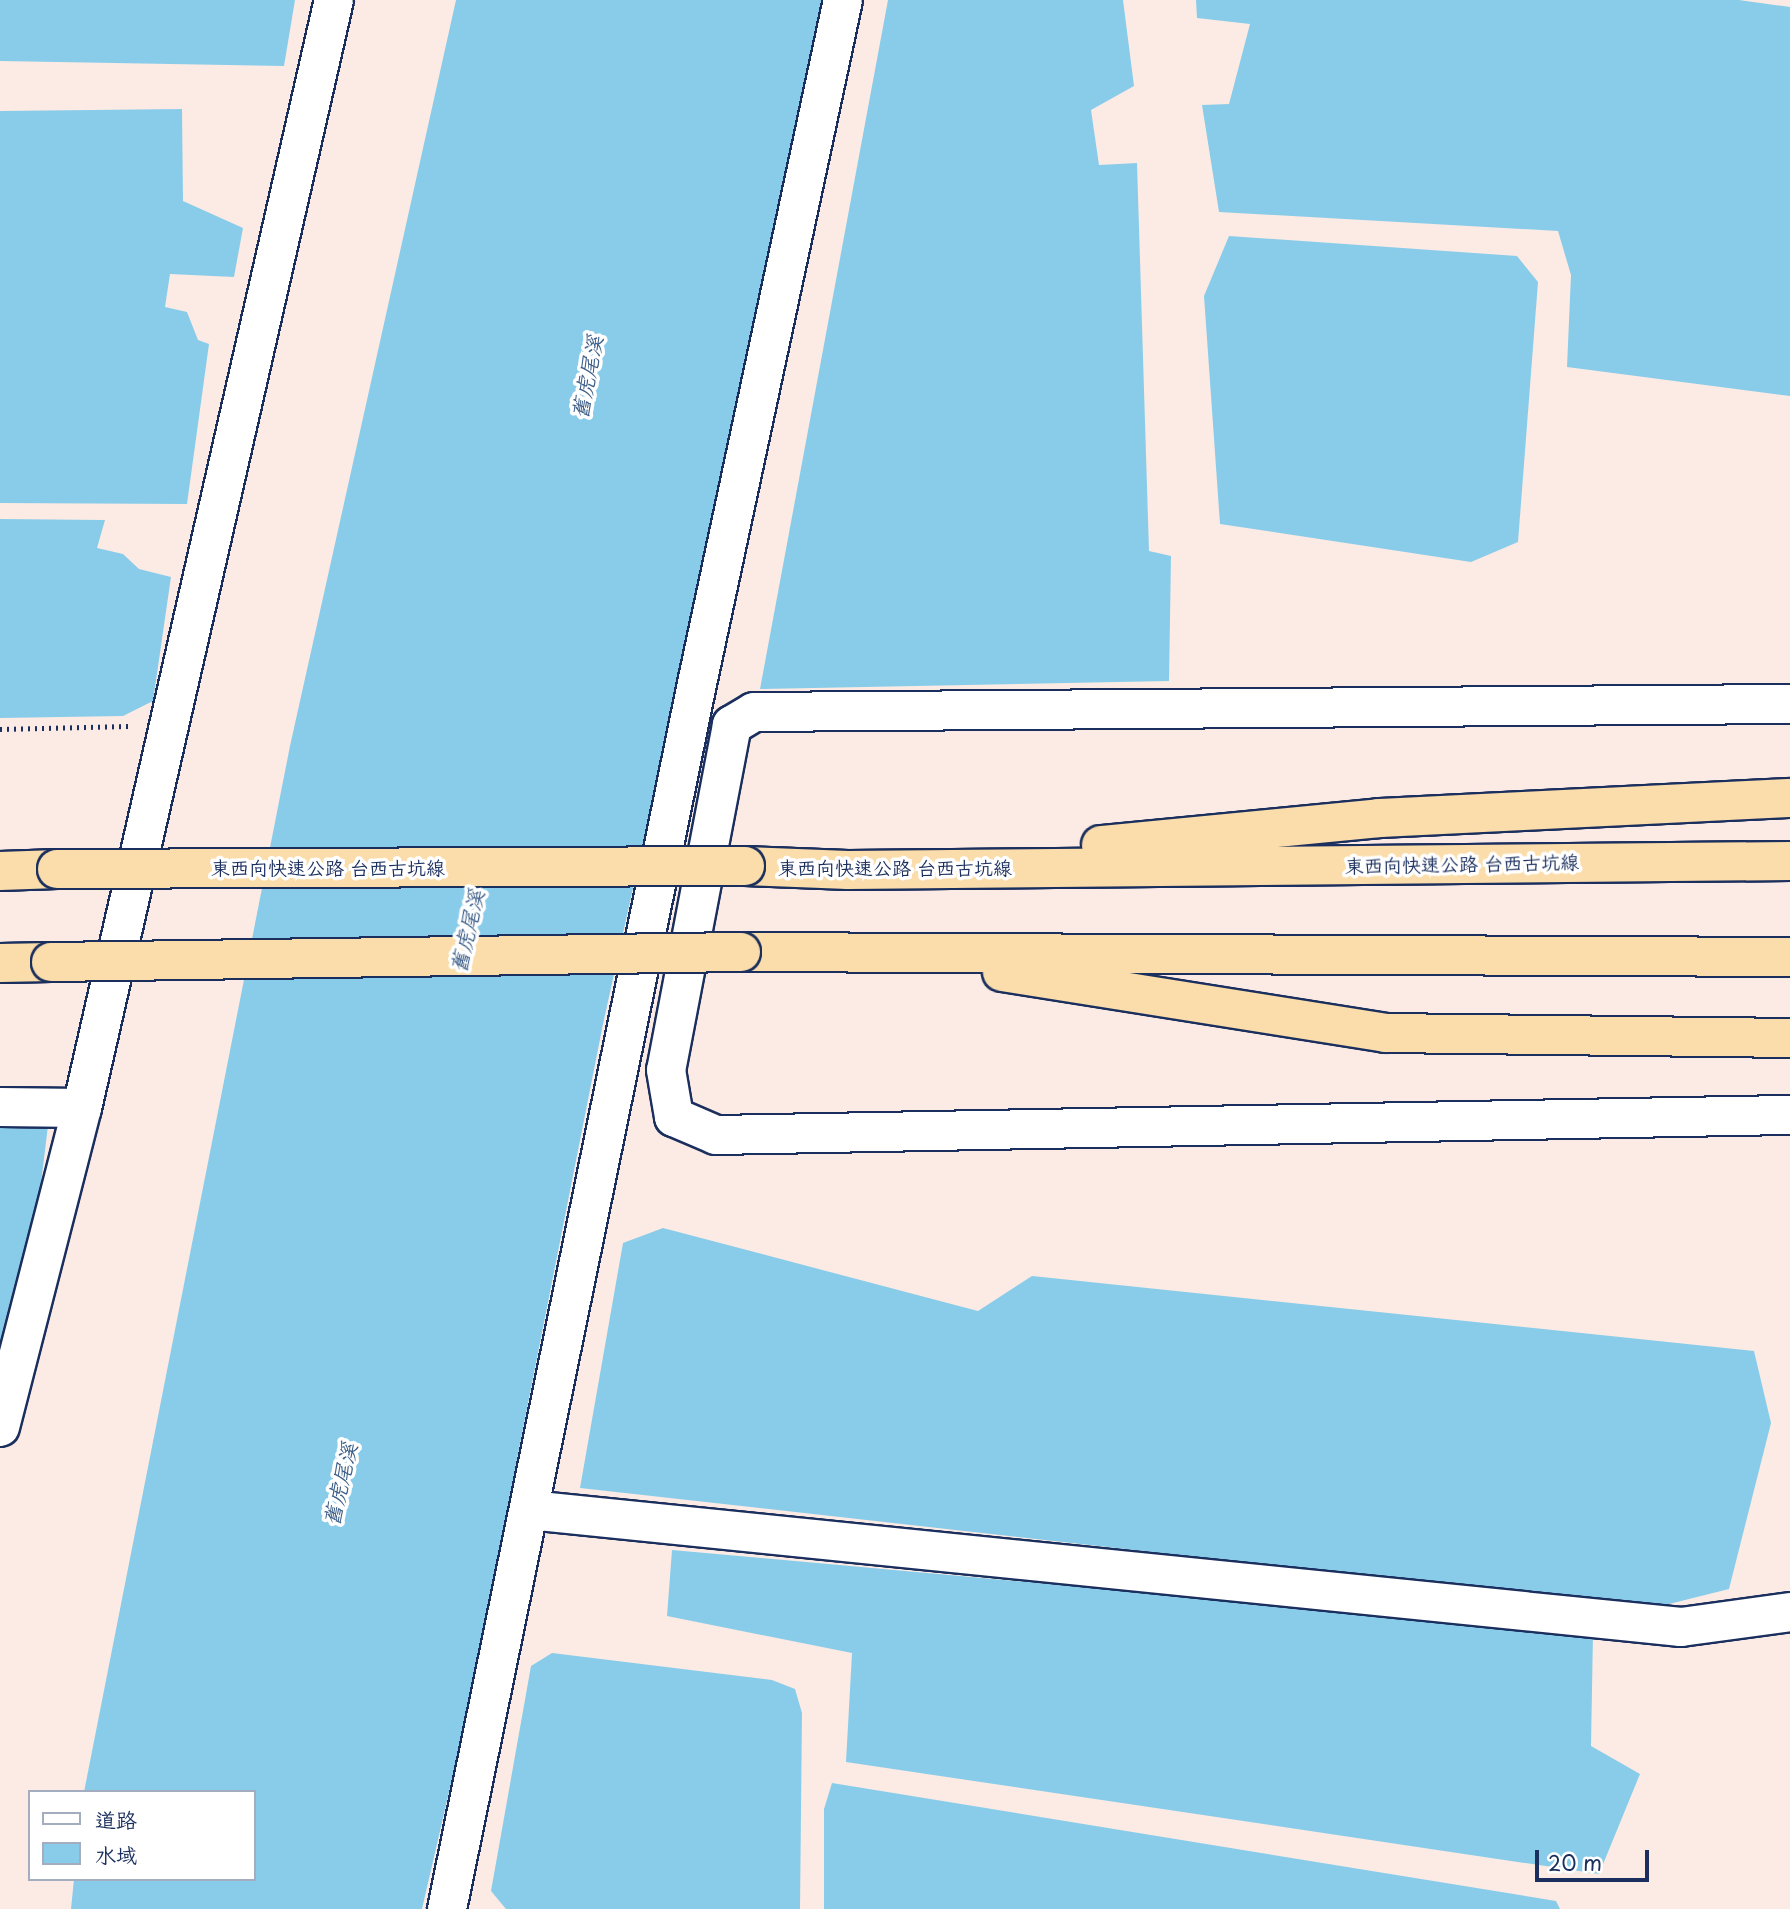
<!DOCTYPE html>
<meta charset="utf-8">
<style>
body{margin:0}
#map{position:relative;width:1790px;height:1909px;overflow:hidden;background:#fbebe4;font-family:"Playpen Sans","LXGW WenKai TC",sans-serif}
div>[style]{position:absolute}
.water>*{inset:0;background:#89ccea}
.path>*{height:4.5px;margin-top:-2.25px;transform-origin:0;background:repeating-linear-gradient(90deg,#1b2f5e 0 2px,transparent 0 7px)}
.roads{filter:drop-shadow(2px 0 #1b2f5e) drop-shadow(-2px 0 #1b2f5e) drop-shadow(0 2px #1b2f5e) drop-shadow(0 -2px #1b2f5e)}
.minor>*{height:38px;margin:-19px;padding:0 19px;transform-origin:19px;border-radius:19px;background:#fff}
.highway>*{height:38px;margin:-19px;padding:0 19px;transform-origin:19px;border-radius:19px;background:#faddab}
.bridges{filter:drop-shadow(2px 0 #1b2f5e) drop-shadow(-2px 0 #1b2f5e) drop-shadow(0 2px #1b2f5e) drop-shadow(0 -2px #1b2f5e)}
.highway-bridge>*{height:38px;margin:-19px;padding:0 19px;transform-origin:19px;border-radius:19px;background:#faddab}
span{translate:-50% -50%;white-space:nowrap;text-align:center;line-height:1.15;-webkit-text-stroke:7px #fff;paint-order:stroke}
.street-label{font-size:19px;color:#1b2f5e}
.water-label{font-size:21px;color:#3c5e88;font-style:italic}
.legend{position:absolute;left:28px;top:1790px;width:228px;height:91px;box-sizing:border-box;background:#fff;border:2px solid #a4acbf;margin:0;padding:9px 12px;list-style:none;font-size:21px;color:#1b2f5e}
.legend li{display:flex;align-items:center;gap:14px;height:35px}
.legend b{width:35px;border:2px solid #a4acbf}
.scale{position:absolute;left:1535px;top:1850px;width:114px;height:32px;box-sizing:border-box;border:4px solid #1b2f5e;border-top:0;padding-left:9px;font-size:21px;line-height:24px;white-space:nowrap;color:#1b2f5e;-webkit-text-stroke:5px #fff;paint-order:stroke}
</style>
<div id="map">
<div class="water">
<i style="clip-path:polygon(0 0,295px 0,284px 66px,0 61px)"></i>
<i style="clip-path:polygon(456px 0,824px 0,765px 291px,603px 1024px,464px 1727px,422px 1909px,71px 1909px,74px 1879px,254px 1879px,254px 1792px,84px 1792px,290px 746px)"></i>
<i style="clip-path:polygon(888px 0,1123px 0,1134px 86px,1091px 110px,1099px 165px,1137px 163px,1149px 551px,1171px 556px,1169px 681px,760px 689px)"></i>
<i style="clip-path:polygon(1196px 0,1739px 0,1790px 7px,1790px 396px,1567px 367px,1571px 275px,1558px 231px,1219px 212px,1202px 105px,1229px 104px,1250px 24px,1197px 18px)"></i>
<i style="clip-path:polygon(182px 109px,183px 201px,243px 228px,234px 277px,170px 274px,165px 307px,187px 312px,198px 340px,209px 344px,187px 504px,0 503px,0 111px)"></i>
<i style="clip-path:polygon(1229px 236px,1517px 256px,1538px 282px,1518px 542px,1471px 562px,1220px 524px,1204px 296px)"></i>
<i style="clip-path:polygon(0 519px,105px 520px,97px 548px,123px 554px,139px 569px,171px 577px,153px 701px,123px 716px,0 718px)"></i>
<i style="clip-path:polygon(48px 1126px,21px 1345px,0 1344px,0 1127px)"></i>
<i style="clip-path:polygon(663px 1228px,978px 1311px,1032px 1276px,1754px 1351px,1771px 1423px,1729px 1589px,1653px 1608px,580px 1488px,623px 1243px)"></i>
<i style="clip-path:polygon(672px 1550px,1593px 1633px,1591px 1746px,1640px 1774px,1599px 1874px,846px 1762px,852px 1653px,667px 1616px)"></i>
<i style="clip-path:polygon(552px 1653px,772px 1680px,795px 1689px,802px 1713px,800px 1909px,506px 1909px,491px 1891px,531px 1666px)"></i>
<i style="clip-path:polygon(832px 1783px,1556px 1901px,1560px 1909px,824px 1909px,824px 1809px)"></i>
</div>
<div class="path">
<i style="left:0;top:729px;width:129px;rotate:-1.3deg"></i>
</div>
<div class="roads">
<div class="minor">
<i style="left:1790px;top:704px;width:1036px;rotate:179.56deg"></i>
<i style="left:754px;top:712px;width:26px;rotate:149deg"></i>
<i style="left:732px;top:725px;width:351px;rotate:100.8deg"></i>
<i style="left:666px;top:1070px;width:48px;rotate:80.3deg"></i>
<i style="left:674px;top:1117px;width:46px;rotate:23.2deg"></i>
<i style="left:716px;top:1135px;width:1074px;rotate:-1.07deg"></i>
<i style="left:0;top:1107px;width:82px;rotate:0.7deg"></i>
<i style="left:0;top:1427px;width:329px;rotate:-75.6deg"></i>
<i style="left:82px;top:1108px;width:1136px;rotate:-77.19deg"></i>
<i style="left:529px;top:1510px;width:1158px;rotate:5.8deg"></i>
<i style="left:1681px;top:1627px;width:110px;rotate:-7.8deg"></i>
<i style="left:447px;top:1909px;width:1255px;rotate:-78.47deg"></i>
<i style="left:698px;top:679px;width:694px;rotate:-77.95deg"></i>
</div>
<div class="highway">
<i style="left:1101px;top:845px;width:279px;rotate:-5.5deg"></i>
<i style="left:1379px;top:818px;width:411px;rotate:-2.8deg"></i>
<i style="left:745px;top:866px;width:103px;rotate:2.2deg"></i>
<i style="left:848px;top:870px;width:942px;rotate:-0.55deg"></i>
<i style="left:0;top:871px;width:57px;rotate:-2deg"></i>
<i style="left:741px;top:952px;width:1049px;rotate:0.27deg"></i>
<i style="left:0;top:963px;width:51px;rotate:-1.1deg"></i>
<i style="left:1002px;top:972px;width:388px;rotate:9deg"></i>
<i style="left:1385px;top:1033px;width:405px;rotate:0.7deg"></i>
</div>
</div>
<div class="bridges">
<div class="highway-bridge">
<i style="left:57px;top:869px;width:688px;rotate:-0.25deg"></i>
<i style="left:51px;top:962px;width:690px;rotate:-0.83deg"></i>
</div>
</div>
<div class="street-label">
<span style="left:1462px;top:864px;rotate:-1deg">東西向快速公路 台西古坑線</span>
<span style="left:328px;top:868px">東西向快速公路 台西古坑線</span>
<span style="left:895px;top:868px">東西向快速公路 台西古坑線</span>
</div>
<div class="water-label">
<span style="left:586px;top:377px;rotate:-79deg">舊虎尾溪</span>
<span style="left:466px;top:931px;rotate:-77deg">舊虎尾溪</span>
<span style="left:339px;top:1484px;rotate:-77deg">舊虎尾溪</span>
</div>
<ul class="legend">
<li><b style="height:9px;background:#fff"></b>道路</li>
<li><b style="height:19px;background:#89ccea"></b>水域</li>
</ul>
<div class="scale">20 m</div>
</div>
